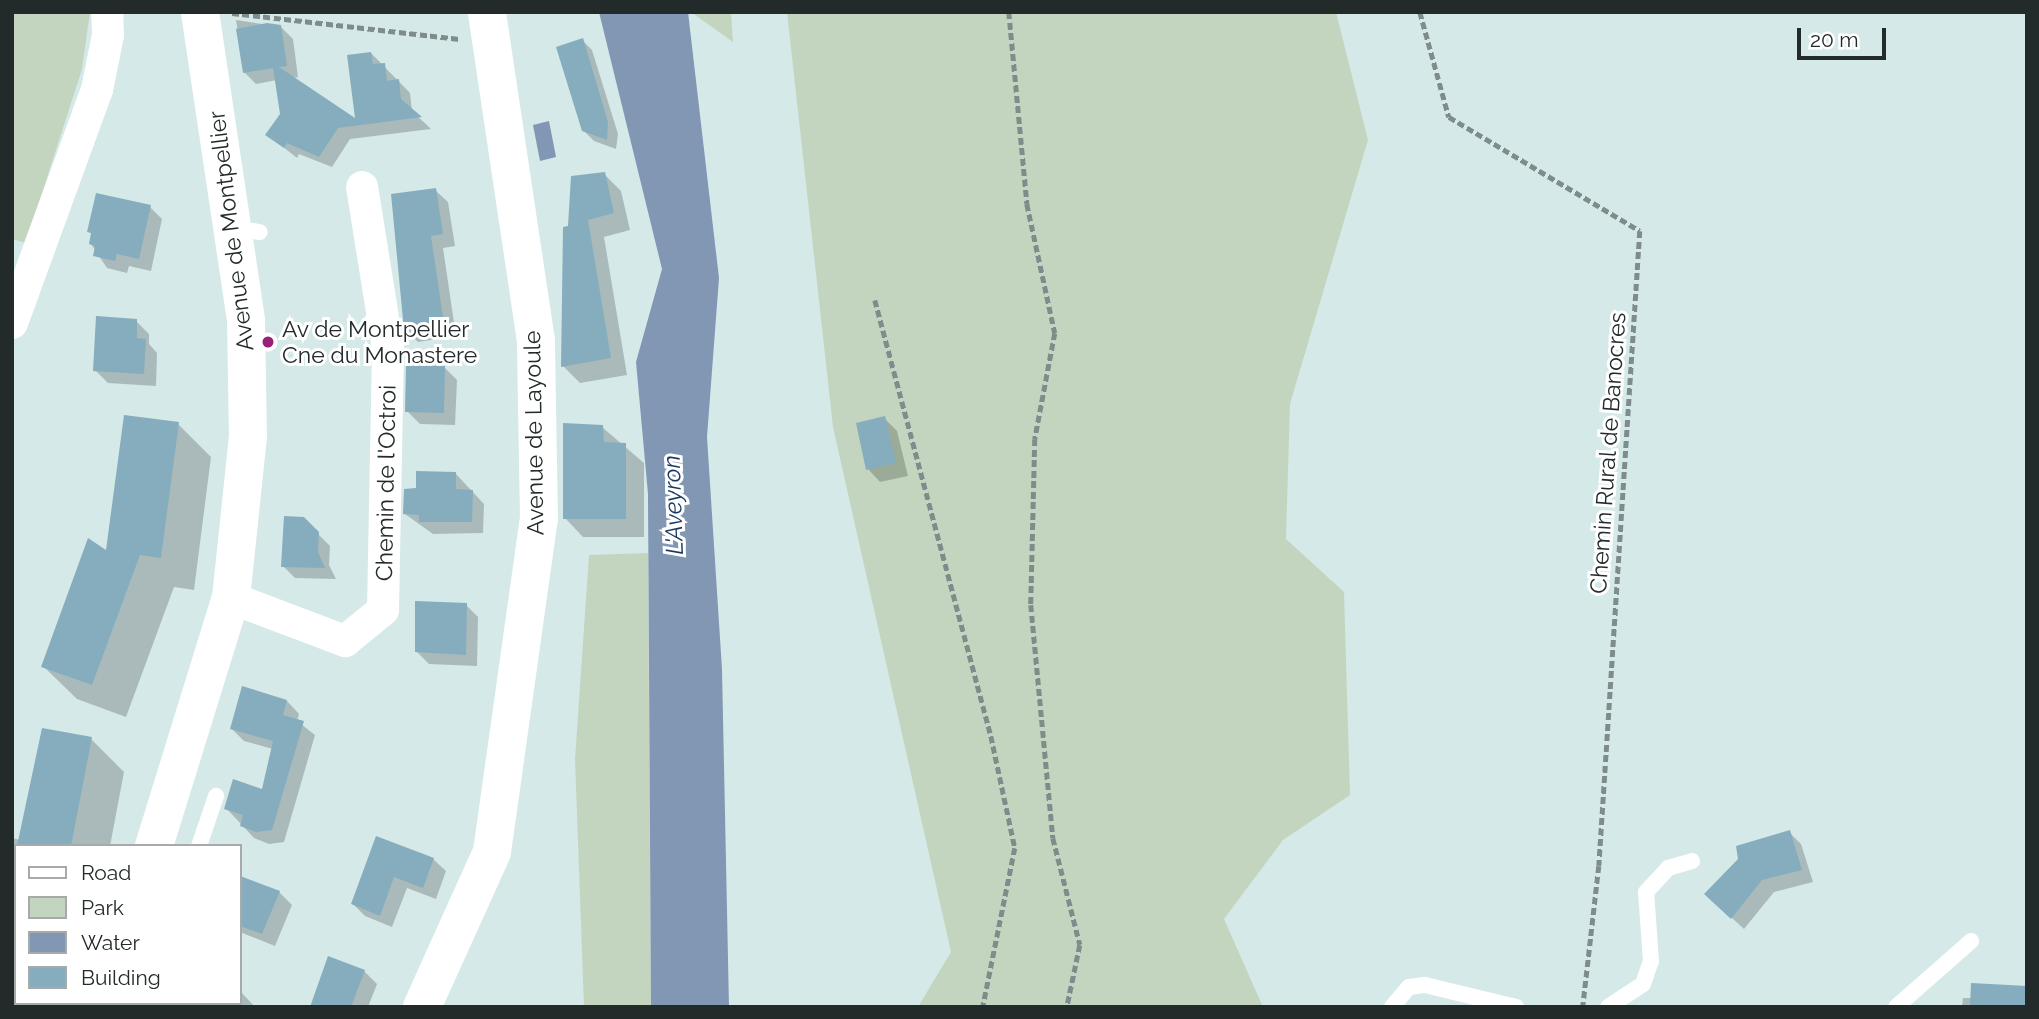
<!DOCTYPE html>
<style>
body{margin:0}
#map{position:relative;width:2039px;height:1019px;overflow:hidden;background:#d5e9e9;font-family:Raleway,sans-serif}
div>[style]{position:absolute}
.green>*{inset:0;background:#c4d5bf}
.water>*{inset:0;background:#8197b4}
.shadow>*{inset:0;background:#0003}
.building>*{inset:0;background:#85adbd}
.path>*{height:4.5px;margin-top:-2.25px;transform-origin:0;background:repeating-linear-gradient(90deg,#7e8c8c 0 7px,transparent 0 10.5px)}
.service>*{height:16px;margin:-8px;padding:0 8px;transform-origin:8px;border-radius:8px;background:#fff}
.minor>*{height:32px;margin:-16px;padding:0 16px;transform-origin:16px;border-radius:16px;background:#fff}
.tertiary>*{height:38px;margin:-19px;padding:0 19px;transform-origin:19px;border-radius:19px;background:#fff}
.secondary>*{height:38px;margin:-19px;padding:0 19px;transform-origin:19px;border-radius:19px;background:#fff}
.dots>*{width:19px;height:19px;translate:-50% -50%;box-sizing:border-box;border:4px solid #fff;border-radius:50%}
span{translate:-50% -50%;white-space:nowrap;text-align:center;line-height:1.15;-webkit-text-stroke:6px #fff;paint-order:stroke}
.street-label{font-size:23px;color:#232a2a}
.poi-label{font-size:23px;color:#232a2a}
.left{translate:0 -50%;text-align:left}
.water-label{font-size:24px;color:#17385f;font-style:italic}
.frame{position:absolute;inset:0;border:14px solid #232a2a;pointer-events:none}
.legend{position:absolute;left:14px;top:844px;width:228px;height:161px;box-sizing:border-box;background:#fff;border:2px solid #a7aaaa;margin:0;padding:9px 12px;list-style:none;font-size:21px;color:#232a2a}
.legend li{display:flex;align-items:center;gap:14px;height:35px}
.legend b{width:35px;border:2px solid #a7aaaa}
.scale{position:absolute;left:1797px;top:28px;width:89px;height:32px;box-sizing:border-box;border:4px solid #232a2a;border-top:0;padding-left:9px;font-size:21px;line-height:24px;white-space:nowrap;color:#232a2a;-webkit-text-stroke:5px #fff;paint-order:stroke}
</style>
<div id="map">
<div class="green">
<i style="clip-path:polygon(12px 12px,90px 12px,82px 69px,26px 243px,12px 239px)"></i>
<i style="clip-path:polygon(691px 12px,731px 12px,733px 42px)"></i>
<i style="clip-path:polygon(787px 12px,1336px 12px,1368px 140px,1290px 404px,1286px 539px,1344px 592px,1350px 795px,1283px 840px,1224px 919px,1263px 1007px,918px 1007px,951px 952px,833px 427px)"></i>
<i style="clip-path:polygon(648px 553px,651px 1007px,584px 1007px,575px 759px,589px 555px)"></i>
</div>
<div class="water">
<i style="clip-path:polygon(599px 12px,688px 12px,719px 278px,707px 437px,722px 669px,729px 1007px,651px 1007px,648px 494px,636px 362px,662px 269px)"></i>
<i style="clip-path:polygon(549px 121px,556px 157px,540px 161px,533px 125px)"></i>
</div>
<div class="shadow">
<i style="clip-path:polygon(236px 20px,281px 27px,293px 39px,298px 77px,293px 78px,357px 121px,371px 53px,410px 93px,412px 111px,431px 129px,350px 139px,332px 167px,299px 154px,297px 158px,268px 135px,282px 114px,277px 80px,256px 84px,244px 72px)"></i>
<i style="clip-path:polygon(582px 40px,592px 50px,618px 134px,616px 149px,594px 141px,583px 130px)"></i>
<i style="clip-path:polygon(604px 174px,621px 191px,630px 230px,604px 237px,627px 375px,580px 383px,563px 366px,570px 227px)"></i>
<i style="clip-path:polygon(435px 190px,448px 202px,455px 246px,443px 248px,456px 336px,418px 342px,405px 329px)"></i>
<i style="clip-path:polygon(150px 207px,162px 219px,151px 271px,129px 266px,127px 273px,107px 268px,91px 244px)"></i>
<i style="clip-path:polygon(136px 321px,149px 334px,149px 344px,157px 353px,156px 386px,108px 383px,95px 370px)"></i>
<i style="clip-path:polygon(445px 368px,457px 380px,455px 425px,420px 424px,407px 411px)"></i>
<i style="clip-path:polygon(884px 418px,897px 431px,908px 476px,880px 482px,868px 469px)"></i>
<i style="clip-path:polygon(178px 424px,211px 457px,194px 590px,174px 587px,126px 717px,77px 699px,43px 666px)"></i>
<i style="clip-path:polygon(602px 427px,644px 463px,644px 537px,583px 537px,565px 518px)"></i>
<i style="clip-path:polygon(456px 474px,484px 504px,483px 533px,433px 534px,405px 514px)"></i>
<i style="clip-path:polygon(303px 519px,330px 546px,329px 565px,336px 579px,295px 578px,283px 566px)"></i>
<i style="clip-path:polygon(466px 605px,478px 617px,477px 666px,429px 664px,417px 652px)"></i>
<i style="clip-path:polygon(287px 701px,299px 714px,297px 721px,315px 735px,284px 842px,269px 844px,254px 838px,226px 808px,263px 791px,273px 749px,244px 741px,232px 729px)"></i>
<i style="clip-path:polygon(91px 739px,124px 772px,110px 846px,16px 846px,16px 1003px,47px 1003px,12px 1007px,12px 838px,20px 840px)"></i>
<i style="clip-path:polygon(1789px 832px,1801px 844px,1813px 882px,1774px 892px,1744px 929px,1719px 906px)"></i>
<i style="clip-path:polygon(377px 839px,433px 859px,446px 871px,436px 899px,407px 888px,392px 927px,365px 916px,353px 904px)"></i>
<i style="clip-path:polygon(244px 879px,279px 892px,292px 905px,275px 946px,240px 932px)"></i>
<i style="clip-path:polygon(364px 971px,377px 984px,368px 1007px,311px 1007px)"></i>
<i style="clip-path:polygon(240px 991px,255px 1007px,171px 1003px,240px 1003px)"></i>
<i style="clip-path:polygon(1963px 998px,1972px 998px,2027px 1007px,1962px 1007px)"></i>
</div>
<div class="building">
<i style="clip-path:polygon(267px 23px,281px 25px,287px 66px,279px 67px,355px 118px,347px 55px,371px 52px,373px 64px,385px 63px,387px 81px,399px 79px,401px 99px,422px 117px,338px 128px,319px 157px,287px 143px,284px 148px,265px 135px,280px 114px,273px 68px,243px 73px,236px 29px)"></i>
<i style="clip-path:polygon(583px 38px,608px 122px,607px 140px,582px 131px,556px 47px)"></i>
<i style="clip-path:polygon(605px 172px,614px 213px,588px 220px,611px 358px,561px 367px,563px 227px,568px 226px,571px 176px)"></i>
<i style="clip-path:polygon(436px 188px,443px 234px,431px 236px,444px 324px,404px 330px,391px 194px)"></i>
<i style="clip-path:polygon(96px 193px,151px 205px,139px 259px,117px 254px,115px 261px,93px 256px,95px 246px,89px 244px,91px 233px,87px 232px)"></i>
<i style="clip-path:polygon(96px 316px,137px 319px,137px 338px,146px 339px,144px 374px,93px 371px)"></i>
<i style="clip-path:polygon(406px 365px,445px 366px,444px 413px,405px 412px)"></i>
<i style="clip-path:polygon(124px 415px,179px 422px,161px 558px,140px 555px,92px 685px,41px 667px,88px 538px,106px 550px)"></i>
<i style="clip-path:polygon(885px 416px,896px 463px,866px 470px,856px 423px)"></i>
<i style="clip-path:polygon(563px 423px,603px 425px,604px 442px,626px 443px,626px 519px,563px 519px)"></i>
<i style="clip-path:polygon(416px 471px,456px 472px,456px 489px,473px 490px,472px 522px,419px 522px,419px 515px,403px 514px,404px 489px,416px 488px)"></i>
<i style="clip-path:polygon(284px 516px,304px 517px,319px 532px,318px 552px,325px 568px,281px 567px)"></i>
<i style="clip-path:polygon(415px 601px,467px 603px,466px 655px,415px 652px)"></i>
<i style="clip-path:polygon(242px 686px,287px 700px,283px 715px,304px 721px,272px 830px,256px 832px,240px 826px,243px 815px,224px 809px,233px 779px,262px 789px,273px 741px,230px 729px)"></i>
<i style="clip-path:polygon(42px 728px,92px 737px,71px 846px,17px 846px)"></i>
<i style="clip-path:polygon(1790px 830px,1802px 870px,1762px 880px,1731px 919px,1704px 894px,1738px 859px,1736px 846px)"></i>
<i style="clip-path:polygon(376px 836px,434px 858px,423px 888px,394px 877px,380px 916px,351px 904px)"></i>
<i style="clip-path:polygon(240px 876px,280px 891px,262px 934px,240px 926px)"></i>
<i style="clip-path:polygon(328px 956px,365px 970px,351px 1007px,310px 1007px)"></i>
<i style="clip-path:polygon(1971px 983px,2027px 986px,2027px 1007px,1970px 1007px)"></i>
</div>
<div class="path">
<i style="left:1009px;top:12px;width:193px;rotate:84.6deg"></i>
<i style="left:1027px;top:204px;width:132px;rotate:77.8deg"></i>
<i style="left:1055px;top:333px;width:108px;rotate:100.7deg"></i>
<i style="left:1035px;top:439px;width:166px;rotate:91.4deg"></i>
<i style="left:1031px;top:605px;width:234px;rotate:84.6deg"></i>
<i style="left:1053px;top:838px;width:110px;rotate:75.8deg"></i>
<i style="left:1080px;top:945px;width:63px;rotate:101.8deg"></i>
<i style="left:1420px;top:12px;width:109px;rotate:74.6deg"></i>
<i style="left:1449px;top:117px;width:222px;rotate:30.8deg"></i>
<i style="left:1640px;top:231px;width:636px;rotate:93.69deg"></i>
<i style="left:1599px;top:866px;width:142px;rotate:96.5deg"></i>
<i style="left:232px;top:13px;width:229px;rotate:6.5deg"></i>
<i style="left:875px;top:300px;width:451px;rotate:75.1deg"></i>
<i style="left:991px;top:736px;width:115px;rotate:77.9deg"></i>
<i style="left:1015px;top:848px;width:162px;rotate:101.4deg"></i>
</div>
<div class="service">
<i style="left:234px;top:228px;width:26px;rotate:9deg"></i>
<i style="left:199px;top:846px;width:53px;rotate:-71.2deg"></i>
<i style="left:1392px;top:1007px;width:26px;rotate:-50deg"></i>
<i style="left:1409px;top:987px;width:16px;rotate:-7deg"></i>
<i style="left:1425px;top:985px;width:94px;rotate:13.6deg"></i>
<i style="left:1608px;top:1007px;width:42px;rotate:-33.3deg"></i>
<i style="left:1643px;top:984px;width:24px;rotate:-71deg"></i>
<i style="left:1651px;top:961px;width:69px;rotate:-94.1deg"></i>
<i style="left:1646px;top:892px;width:33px;rotate:-47deg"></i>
<i style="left:1668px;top:868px;width:25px;rotate:-16deg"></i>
<i style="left:1896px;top:1007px;width:100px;rotate:-41.3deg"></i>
</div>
<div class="minor">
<i style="left:12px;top:323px;width:248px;rotate:-70deg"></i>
<i style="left:97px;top:90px;width:56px;rotate:-78.7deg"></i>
<i style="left:108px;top:35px;width:23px;rotate:-92deg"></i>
<i style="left:231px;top:598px;width:122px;rotate:20.7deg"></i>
<i style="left:345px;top:641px;width:49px;rotate:-39.2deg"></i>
<i style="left:383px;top:610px;width:261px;rotate:-88.9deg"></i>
<i style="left:388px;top:349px;width:164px;rotate:-99.1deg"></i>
</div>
<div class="tertiary">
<i style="left:422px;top:1007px;width:170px;rotate:-65.7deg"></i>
<i style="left:492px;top:852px;width:336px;rotate:-82deg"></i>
<i style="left:539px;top:519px;width:178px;rotate:-91deg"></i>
<i style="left:536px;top:341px;width:333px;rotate:-98.5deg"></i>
</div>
<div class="secondary">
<i style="left:154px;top:846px;width:260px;rotate:-72.8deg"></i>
<i style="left:231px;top:598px;width:162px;rotate:-84deg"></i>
<i style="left:248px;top:437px;width:117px;rotate:-91deg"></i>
<i style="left:246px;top:320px;width:311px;rotate:-98.5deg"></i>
<i style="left:110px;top:1007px;width:4px;rotate:-76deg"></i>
</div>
<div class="dots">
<i style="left:268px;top:342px;background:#992079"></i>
</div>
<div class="street-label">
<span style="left:231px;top:231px;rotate:-97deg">Avenue de Montpellier</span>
<span style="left:534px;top:433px;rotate:-91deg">Avenue de Layoule</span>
<span style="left:1608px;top:453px;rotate:-86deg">Chemin Rural de Banocres</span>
<span style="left:386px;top:483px;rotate:-89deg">Chemin de l'Octroi</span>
</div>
<div class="poi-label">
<span class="left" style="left:282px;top:342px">Av de Montpellier<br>Cne du Monastere</span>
</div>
<div class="water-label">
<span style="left:673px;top:505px;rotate:-92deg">L'Aveyron</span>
</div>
<div class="frame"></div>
<ul class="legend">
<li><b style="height:9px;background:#fff"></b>Road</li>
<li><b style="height:19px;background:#c4d5bf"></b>Park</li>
<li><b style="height:19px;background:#8197b4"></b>Water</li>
<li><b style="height:19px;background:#85adbd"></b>Building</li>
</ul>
<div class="scale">20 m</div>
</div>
